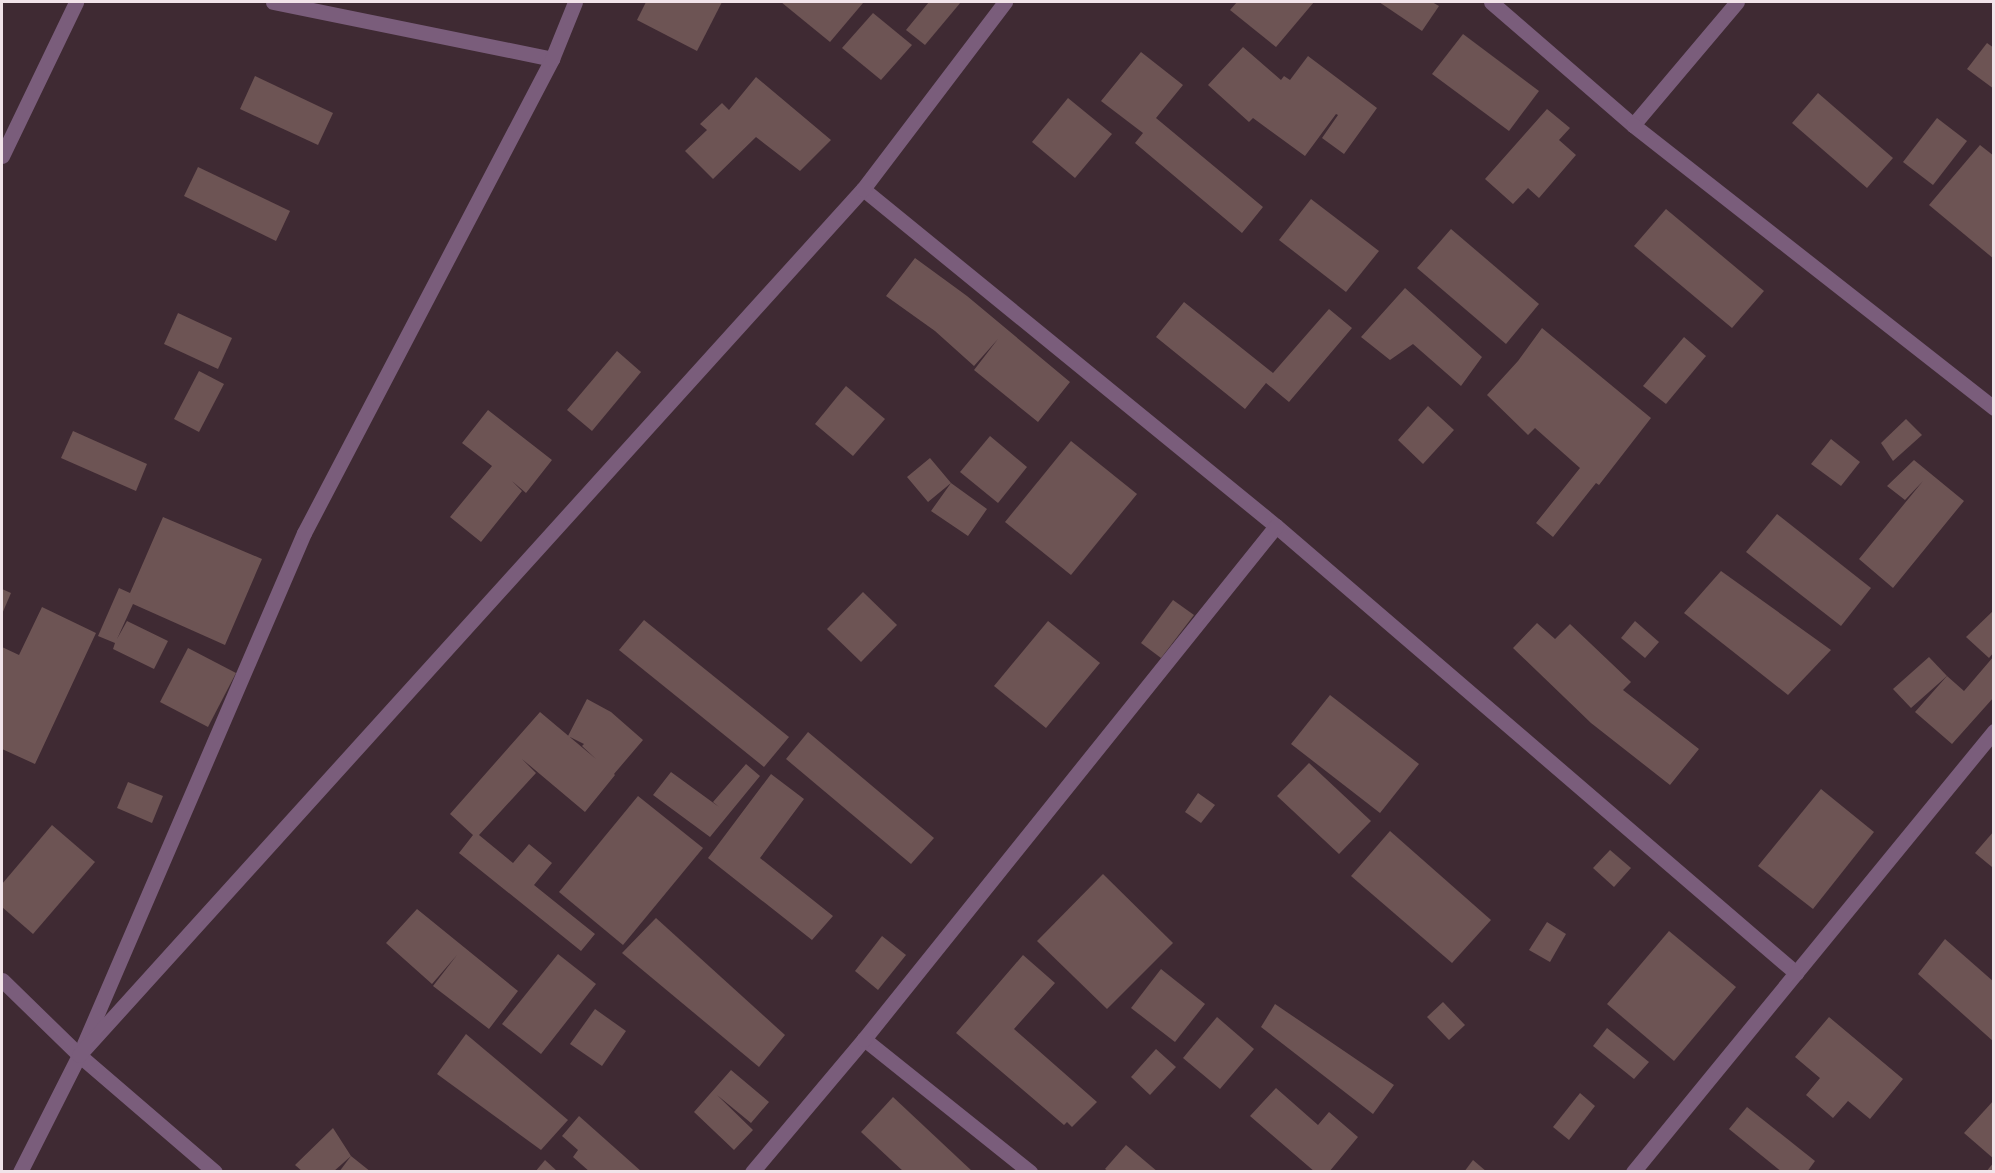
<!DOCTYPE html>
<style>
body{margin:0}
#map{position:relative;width:1995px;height:1173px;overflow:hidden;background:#3f2a33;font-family:"PT Sans",sans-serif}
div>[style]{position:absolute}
.building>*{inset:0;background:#6d5454}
.minor>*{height:15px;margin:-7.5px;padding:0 7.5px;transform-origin:7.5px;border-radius:7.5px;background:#7a5d7b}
.tertiary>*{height:15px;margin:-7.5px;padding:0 7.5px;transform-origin:7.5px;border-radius:7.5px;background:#7a5d7b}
span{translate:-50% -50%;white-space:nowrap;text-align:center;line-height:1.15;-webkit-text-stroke:6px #3f2a33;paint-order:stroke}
.frame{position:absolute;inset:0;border:3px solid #f1e3e9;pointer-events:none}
</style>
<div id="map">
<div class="building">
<i style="clip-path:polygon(646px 2px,722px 2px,697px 51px,637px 20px)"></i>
<i style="clip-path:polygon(781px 2px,861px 2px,863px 3px,830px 42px)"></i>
<i style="clip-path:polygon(929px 2px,961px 2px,925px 45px,906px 30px)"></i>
<i style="clip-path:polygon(1237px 2px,1314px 2px,1276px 47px,1230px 10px)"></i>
<i style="clip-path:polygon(1379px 2px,1432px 2px,1439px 6px,1422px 31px)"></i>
<i style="clip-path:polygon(873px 13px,912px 45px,881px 80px,842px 48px)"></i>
<i style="clip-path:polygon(1463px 34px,1539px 91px,1509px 131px,1432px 74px)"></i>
<i style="clip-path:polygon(1987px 43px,1994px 48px,1994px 89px,1967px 69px)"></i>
<i style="clip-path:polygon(1243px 47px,1281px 80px,1284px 76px,1290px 80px,1308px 56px,1377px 108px,1344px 154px,1322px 138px,1338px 115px,1336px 114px,1305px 156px,1253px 118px,1249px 122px,1208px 85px)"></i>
<i style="clip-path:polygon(1141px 52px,1183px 85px,1156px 118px,1263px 207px,1242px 233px,1135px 143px,1143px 133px,1101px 101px)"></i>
<i style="clip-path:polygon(255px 76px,333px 113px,318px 145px,240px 109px)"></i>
<i style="clip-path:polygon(756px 77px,831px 140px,800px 171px,756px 137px,713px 179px,685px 151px,707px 130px,700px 124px,722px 103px,729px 110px)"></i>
<i style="clip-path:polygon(1818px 93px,1893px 158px,1867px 188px,1792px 123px)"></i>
<i style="clip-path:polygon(1068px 98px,1112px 134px,1075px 178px,1032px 142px)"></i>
<i style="clip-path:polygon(1547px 109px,1570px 128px,1559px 140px,1576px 155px,1539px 198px,1528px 188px,1513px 204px,1485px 179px)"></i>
<i style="clip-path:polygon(1937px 118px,1967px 141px,1933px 185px,1903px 162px)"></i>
<i style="clip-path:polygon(1980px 145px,1994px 156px,1994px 259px,1929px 205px)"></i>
<i style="clip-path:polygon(198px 167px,290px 211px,276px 241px,184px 196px)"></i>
<i style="clip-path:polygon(1311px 199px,1379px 251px,1346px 292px,1279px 240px)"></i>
<i style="clip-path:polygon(1666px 209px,1764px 291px,1732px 328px,1634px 246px)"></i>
<i style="clip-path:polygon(1451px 229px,1539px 304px,1506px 344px,1417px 268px)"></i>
<i style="clip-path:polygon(915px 258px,967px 296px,1070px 382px,1038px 422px,974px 370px,998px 339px,974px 366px,935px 331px,886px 296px)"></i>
<i style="clip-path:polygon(1405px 288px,1482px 357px,1461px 386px,1413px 344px,1390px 360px,1361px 337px)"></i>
<i style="clip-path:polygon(1184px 302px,1273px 373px,1329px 309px,1352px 328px,1289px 402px,1266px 383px,1245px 409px,1156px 337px)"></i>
<i style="clip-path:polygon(178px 313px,232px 338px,218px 369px,164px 344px)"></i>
<i style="clip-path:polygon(1542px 328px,1651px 418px,1599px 485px,1596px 483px,1553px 537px,1536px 523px,1580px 468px,1535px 428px,1528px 435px,1487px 395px,1518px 361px)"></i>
<i style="clip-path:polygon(1684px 337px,1706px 356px,1666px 404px,1643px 386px)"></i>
<i style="clip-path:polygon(617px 351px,641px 372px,592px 431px,567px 410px)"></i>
<i style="clip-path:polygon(199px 371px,224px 384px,199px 432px,174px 419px)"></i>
<i style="clip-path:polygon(846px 386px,885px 419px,853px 456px,815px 424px)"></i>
<i style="clip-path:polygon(1428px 406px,1454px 430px,1423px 464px,1398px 440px)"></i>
<i style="clip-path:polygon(488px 410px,552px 460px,526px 493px,512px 481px,522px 491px,481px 542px,450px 517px,492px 466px,462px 443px)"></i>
<i style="clip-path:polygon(1906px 419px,1922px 435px,1893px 461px,1881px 443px)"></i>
<i style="clip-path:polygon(73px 431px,147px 464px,136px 491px,61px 458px)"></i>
<i style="clip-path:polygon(990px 436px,1027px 467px,998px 503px,960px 472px)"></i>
<i style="clip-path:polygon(1831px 439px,1860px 462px,1841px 486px,1811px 464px)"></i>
<i style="clip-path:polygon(1071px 441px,1137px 494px,1071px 575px,1005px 522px)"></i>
<i style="clip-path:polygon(930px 458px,951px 483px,987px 509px,968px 536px,931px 511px,951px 483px,928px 502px,907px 477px)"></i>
<i style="clip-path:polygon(1914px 460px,1964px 501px,1893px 588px,1859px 559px,1923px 481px,1905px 500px,1887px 486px)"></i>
<i style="clip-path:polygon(1777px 514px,1871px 588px,1841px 626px,1746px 552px)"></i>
<i style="clip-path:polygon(163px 517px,262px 559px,225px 645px,133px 604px,117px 639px,127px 621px,168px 641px,154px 669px,113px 649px,115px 643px,98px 636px,119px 588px,130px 593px)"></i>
<i style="clip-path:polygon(1721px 571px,1831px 650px,1788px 695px,1684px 613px)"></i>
<i style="clip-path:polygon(2px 589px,11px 593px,2px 614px)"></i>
<i style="clip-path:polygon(863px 592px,897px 625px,861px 662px,827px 629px)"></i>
<i style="clip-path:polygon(1173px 600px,1194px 615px,1161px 658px,1141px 643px)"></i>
<i style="clip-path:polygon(42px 607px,96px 633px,35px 764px,2px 749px,2px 647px,19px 655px)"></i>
<i style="clip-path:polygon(1994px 610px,1994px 652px,1989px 658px,1966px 637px)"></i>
<i style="clip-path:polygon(644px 620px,789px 737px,764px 767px,619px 650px)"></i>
<i style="clip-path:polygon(1048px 621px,1100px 663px,1046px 728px,994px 686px)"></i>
<i style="clip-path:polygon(1635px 621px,1659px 642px,1645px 658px,1621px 638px)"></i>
<i style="clip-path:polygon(1537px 623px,1555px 639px,1570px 624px,1631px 682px,1623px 690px,1699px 749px,1670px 785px,1591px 723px,1513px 648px)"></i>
<i style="clip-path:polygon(188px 648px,236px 673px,208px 727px,160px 702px)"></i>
<i style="clip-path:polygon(1994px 656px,1994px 697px,1952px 744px,1915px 712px,1947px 676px,1964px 691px)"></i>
<i style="clip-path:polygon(1929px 657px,1947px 676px,1911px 708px,1893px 689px)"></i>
<i style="clip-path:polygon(1330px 695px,1419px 764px,1380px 813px,1291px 744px)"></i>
<i style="clip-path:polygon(587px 699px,611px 712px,643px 740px,614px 774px,615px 775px,585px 812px,522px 759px,536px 773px,479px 835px,513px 863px,529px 844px,552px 863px,534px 885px,595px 934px,581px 951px,459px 853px,473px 835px,450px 814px,540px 712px,596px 759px,582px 746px,584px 744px,568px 736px)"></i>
<i style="clip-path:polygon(808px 732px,934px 838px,911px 864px,786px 759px)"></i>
<i style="clip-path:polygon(1309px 763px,1371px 821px,1339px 854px,1277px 796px)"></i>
<i style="clip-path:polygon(746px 764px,760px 776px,710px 837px,653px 795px,671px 772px,719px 807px,713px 802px)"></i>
<i style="clip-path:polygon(771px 774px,804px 799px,760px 858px,833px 916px,812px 940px,708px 858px)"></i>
<i style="clip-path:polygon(128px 782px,163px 796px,152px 823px,117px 808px)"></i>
<i style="clip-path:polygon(1821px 789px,1874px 832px,1813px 909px,1758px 866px)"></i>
<i style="clip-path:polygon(1198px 793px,1215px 805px,1201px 823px,1185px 812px)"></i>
<i style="clip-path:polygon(638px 796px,703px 848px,623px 945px,559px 892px)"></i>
<i style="clip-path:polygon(52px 825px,95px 862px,33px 934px,2px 907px,2px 884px)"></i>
<i style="clip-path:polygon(1390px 831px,1491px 920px,1452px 963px,1351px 876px)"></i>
<i style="clip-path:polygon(1994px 831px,1994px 865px,1992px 867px,1975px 853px)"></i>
<i style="clip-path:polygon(1610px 850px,1631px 868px,1614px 887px,1593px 868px)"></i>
<i style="clip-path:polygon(1103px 874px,1173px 943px,1107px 1009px,1037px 941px)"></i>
<i style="clip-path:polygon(417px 909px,518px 991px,489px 1029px,433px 986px,457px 955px,432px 984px,386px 943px)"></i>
<i style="clip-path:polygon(656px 918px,785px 1035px,759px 1067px,622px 953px)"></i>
<i style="clip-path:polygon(1547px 922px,1566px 934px,1550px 962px,1529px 950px)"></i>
<i style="clip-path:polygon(1669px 931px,1736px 987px,1674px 1061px,1607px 1004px)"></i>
<i style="clip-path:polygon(882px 936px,906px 955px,878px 990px,855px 971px)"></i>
<i style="clip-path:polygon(1945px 939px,1994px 982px,1994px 1042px,1918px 974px)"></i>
<i style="clip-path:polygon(558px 954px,596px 984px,541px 1054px,502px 1024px)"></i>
<i style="clip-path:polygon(1023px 955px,1055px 983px,1014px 1029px,1097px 1102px,1072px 1127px,1067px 1122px,1064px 1125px,956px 1033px)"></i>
<i style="clip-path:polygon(1161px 969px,1205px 1004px,1175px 1042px,1131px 1008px)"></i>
<i style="clip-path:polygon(1443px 1002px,1465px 1025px,1449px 1040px,1427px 1017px)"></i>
<i style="clip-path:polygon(1275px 1004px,1394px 1085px,1373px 1114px,1261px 1027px)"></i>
<i style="clip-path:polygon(595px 1009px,626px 1031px,602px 1066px,570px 1044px)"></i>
<i style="clip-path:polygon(1217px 1017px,1254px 1049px,1220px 1089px,1183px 1058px)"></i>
<i style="clip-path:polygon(1829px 1017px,1903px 1079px,1870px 1119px,1848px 1101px,1833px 1118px,1806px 1095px,1820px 1078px,1795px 1057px)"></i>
<i style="clip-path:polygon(1607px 1028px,1649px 1062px,1634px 1079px,1593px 1046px)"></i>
<i style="clip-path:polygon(466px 1034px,568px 1120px,541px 1150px,437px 1074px)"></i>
<i style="clip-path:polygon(1156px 1049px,1176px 1067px,1150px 1095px,1131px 1077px)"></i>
<i style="clip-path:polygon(731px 1070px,769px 1102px,751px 1123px,717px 1095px,753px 1130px,734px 1150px,694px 1112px)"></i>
<i style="clip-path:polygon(1276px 1088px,1318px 1125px,1329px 1112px,1358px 1137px,1329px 1172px,1315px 1172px,1250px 1116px)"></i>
<i style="clip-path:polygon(1580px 1093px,1595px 1106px,1569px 1140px,1553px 1127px)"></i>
<i style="clip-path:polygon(893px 1097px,973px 1172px,904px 1172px,861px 1132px)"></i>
<i style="clip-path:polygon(1994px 1100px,1994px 1159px,1964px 1133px)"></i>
<i style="clip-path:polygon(1747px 1107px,1815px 1161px,1807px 1172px,1782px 1172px,1729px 1129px)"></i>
<i style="clip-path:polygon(579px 1116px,642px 1172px,590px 1172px,573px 1157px,578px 1150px,562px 1136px)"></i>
<i style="clip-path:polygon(333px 1128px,351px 1156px,371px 1172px,339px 1172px,351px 1156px,333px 1172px,303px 1172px,295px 1165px)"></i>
<i style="clip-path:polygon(1126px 1145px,1158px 1172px,1109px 1172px,1105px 1169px)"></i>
<i style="clip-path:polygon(545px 1160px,558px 1172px,535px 1172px)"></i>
<i style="clip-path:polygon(1473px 1160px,1487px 1172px,1464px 1172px)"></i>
<i style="clip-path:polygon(1994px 1162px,1994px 1172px,1986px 1172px)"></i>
</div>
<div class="minor">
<i style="left:273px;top:2px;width:285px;rotate:11.5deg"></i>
<i style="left:1633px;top:125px;width:161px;rotate:-49.8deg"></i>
<i style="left:863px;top:189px;width:533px;rotate:39.21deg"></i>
<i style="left:1276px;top:526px;width:686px;rotate:40.68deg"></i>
<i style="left:2px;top:980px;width:107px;rotate:44.2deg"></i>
<i style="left:79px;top:1055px;width:179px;rotate:40.7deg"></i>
<i style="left:864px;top:1039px;width:213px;rotate:38.7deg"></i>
<i style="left:84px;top:1044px;width:556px;rotate:-66.71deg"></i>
<i style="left:304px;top:533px;width:535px;rotate:-62.38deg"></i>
<i style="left:552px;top:59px;width:61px;rotate:-68deg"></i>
<i style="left:20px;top:1172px;width:131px;rotate:-63.2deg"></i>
<i style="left:79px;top:1055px;width:1168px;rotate:-47.85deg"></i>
<i style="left:863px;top:189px;width:235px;rotate:-52.8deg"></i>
<i style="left:752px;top:1172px;width:174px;rotate:-49.9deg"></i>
<i style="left:864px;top:1039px;width:658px;rotate:-51.23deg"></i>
<i style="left:1633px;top:1172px;width:570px;rotate:-50.7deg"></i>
</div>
<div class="tertiary">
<i style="left:1491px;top:2px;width:188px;rotate:40.9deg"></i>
<i style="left:1633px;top:125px;width:459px;rotate:38.1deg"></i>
<i style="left:2px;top:156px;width:171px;rotate:-64.3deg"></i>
</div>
<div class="frame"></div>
</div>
